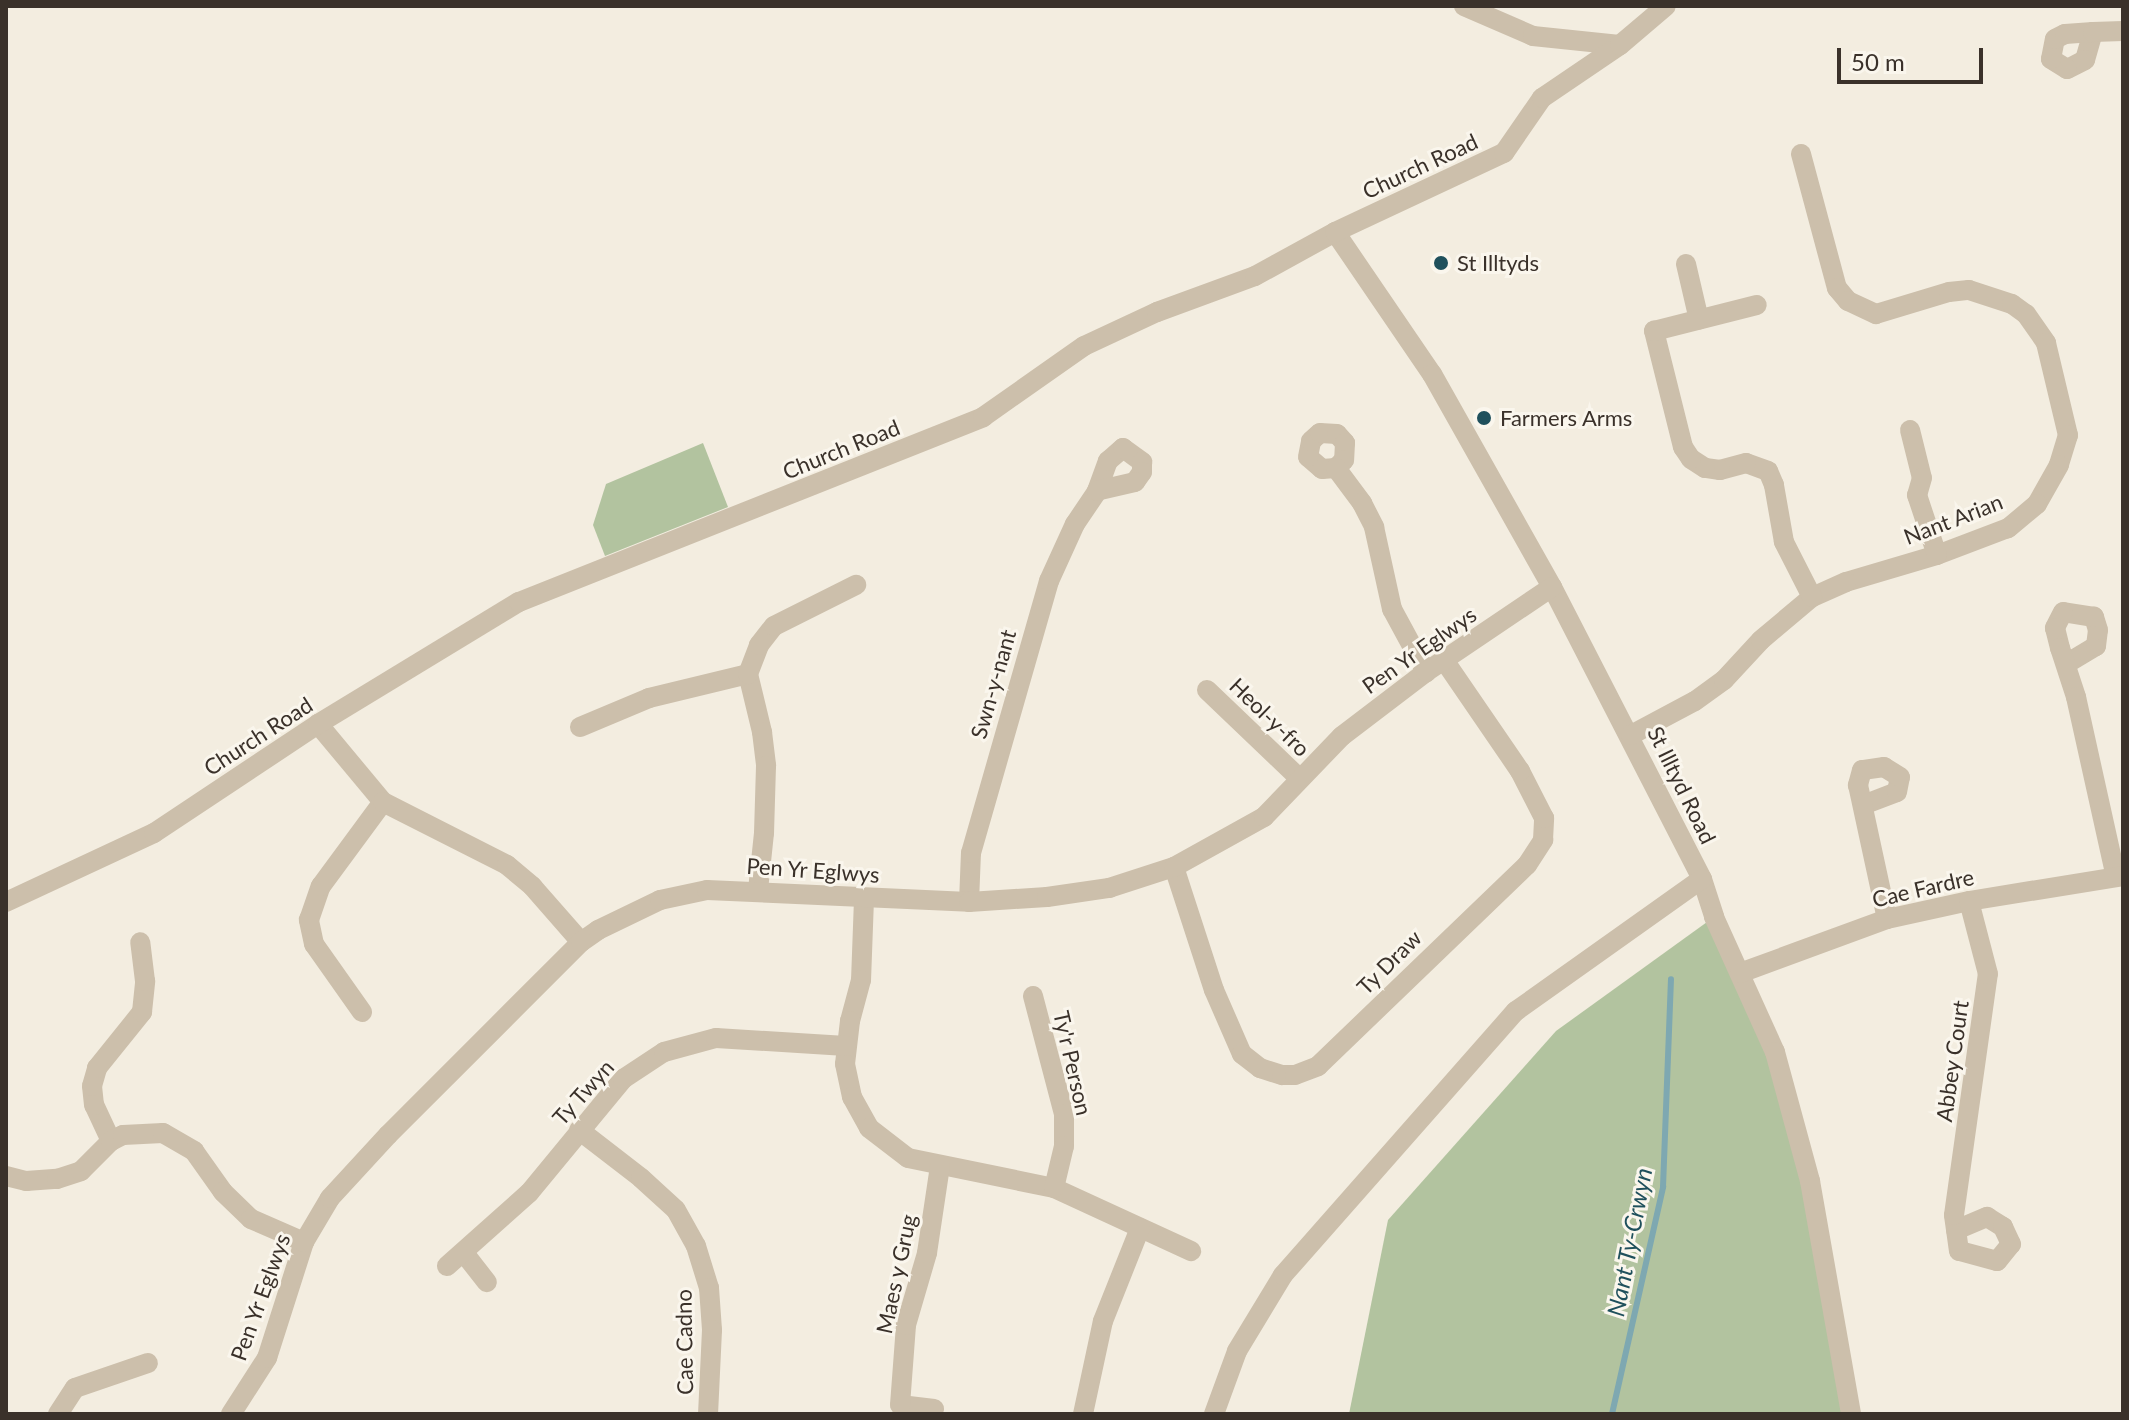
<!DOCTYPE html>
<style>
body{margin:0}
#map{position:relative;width:2129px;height:1420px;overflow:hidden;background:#f3ede0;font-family:Lato,sans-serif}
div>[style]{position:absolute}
.green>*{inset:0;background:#b2c39f}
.stream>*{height:6px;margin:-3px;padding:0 3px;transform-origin:3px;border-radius:3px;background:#7ea8b1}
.minor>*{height:20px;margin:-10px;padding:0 10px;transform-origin:10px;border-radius:10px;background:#ccbfab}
.dots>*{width:22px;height:22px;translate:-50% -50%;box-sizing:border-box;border:4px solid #faf6ed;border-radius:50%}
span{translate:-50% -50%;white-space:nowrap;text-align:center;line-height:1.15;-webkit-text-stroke:6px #faf6ed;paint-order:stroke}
.street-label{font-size:22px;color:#3a312a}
.poi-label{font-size:22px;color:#3a312a}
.left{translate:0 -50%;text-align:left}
.water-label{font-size:24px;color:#1f505c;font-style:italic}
.frame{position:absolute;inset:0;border:8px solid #3a312a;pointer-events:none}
.scale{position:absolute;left:1837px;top:48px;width:146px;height:36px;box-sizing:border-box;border:4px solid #3a312a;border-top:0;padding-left:10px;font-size:24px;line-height:28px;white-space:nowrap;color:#3a312a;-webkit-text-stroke:6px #faf6ed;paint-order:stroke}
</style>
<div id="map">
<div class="green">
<i style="clip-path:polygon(703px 443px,728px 507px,605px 556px,593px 525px,606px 484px)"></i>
<i style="clip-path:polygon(1714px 917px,1775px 1052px,1851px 1414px,1349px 1414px,1388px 1220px,1556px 1031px)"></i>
</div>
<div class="stream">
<i style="left:1612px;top:1414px;width:233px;rotate:-77.3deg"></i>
<i style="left:1663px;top:1187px;width:208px;rotate:-87.8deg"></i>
</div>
<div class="minor">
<i style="left:1464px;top:6px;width:75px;rotate:23.5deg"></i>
<i style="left:1533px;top:36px;width:87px;rotate:5.9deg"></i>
<i style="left:2093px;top:32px;width:29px;rotate:106deg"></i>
<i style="left:2085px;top:60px;width:20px;rotate:153deg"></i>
<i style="left:2067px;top:69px;width:19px;rotate:-148deg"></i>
<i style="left:2051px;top:59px;width:20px;rotate:-79deg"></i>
<i style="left:2055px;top:39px;width:11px;rotate:-27deg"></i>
<i style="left:2065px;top:34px;width:28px;rotate:-4deg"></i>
<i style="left:2093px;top:32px;width:30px;rotate:-2deg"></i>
<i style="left:1801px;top:154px;width:139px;rotate:75deg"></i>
<i style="left:1837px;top:288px;width:17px;rotate:50deg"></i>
<i style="left:1848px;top:301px;width:31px;rotate:25deg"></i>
<i style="left:1876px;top:314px;width:76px;rotate:-16.8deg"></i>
<i style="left:1949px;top:292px;width:20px;rotate:-6deg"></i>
<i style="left:1969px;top:290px;width:45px;rotate:18deg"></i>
<i style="left:2012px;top:304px;width:17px;rotate:36deg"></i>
<i style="left:2026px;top:314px;width:35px;rotate:55deg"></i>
<i style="left:2046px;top:343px;width:95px;rotate:76.6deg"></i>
<i style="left:2068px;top:435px;width:31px;rotate:107deg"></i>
<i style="left:2059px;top:465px;width:45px;rotate:119.4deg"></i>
<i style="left:2037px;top:504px;width:38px;rotate:140deg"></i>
<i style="left:2008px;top:528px;width:76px;rotate:159.2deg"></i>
<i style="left:1937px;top:555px;width:95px;rotate:163.5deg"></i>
<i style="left:1846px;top:582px;width:37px;rotate:156deg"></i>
<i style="left:1335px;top:232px;width:172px;rotate:55.7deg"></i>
<i style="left:1432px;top:374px;width:244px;rotate:60.6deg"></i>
<i style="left:1552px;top:587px;width:328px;rotate:62.8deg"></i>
<i style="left:1702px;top:879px;width:40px;rotate:72deg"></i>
<i style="left:1714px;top:917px;width:148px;rotate:65.7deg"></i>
<i style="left:1775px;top:1052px;width:134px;rotate:74.8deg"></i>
<i style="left:1810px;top:1181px;width:237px;rotate:80deg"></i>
<i style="left:1686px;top:264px;width:57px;rotate:76.9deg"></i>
<i style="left:1910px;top:430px;width:49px;rotate:76deg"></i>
<i style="left:1922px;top:478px;width:18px;rotate:106deg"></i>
<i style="left:1917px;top:495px;width:63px;rotate:71.6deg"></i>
<i style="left:1336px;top:468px;width:14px;rotate:176deg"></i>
<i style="left:1322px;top:469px;width:18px;rotate:-139deg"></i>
<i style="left:1308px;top:457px;width:16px;rotate:-79deg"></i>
<i style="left:1311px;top:441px;width:12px;rotate:-42deg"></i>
<i style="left:1320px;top:433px;width:17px;rotate:3deg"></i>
<i style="left:1337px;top:434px;width:12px;rotate:48deg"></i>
<i style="left:1345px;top:443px;width:17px;rotate:93deg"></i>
<i style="left:1344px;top:460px;width:11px;rotate:135deg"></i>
<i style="left:1336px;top:468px;width:44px;rotate:53.4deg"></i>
<i style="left:1362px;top:503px;width:27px;rotate:63deg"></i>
<i style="left:1374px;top:527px;width:84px;rotate:77.6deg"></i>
<i style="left:1392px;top:609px;width:72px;rotate:61.6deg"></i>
<i style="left:2066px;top:664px;width:35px;rotate:-31deg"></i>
<i style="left:2096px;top:646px;width:16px;rotate:-83deg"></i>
<i style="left:2098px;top:630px;width:14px;rotate:-107deg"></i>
<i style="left:2094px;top:617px;width:31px;rotate:-171deg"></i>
<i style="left:2063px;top:612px;width:18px;rotate:117deg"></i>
<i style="left:2055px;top:628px;width:21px;rotate:76deg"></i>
<i style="left:2060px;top:648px;width:52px;rotate:71.9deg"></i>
<i style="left:2076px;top:697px;width:184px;rotate:77.5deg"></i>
<i style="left:748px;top:674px;width:60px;rotate:76.4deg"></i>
<i style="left:762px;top:732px;width:34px;rotate:83deg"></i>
<i style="left:766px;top:766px;width:67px;rotate:91.7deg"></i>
<i style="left:764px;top:833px;width:57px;rotate:96deg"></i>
<i style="left:1207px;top:690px;width:127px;rotate:43.7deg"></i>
<i style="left:318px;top:724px;width:102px;rotate:50.2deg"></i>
<i style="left:580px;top:727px;width:75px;rotate:-22.8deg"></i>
<i style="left:649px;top:698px;width:102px;rotate:-13.6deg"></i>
<i style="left:748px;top:674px;width:31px;rotate:-69deg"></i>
<i style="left:759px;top:645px;width:24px;rotate:-52deg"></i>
<i style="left:774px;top:626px;width:92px;rotate:-26.6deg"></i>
<i style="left:1631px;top:735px;width:72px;rotate:-28deg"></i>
<i style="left:1695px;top:701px;width:36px;rotate:-36deg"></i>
<i style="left:1724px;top:680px;width:54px;rotate:-47.2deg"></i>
<i style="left:1761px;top:640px;width:67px;rotate:-40.1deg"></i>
<i style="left:1812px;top:597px;width:62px;rotate:-117deg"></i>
<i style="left:1784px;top:542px;width:58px;rotate:-100deg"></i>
<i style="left:1774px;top:485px;width:15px;rotate:-113deg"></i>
<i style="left:1768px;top:471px;width:23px;rotate:-160deg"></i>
<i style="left:1746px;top:463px;width:27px;rotate:165deg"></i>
<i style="left:1720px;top:470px;width:15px;rotate:-172deg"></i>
<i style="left:1705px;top:468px;width:17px;rotate:-147deg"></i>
<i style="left:1691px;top:459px;width:14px;rotate:-124deg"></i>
<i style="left:1683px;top:447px;width:120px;rotate:-104deg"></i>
<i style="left:1654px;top:331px;width:106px;rotate:-14.2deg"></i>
<i style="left:1863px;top:805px;width:36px;rotate:-21deg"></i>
<i style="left:1897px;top:792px;width:15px;rotate:-79deg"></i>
<i style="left:1900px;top:777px;width:19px;rotate:-148deg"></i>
<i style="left:1884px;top:767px;width:22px;rotate:172deg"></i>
<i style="left:1862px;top:770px;width:16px;rotate:105deg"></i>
<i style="left:1858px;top:785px;width:137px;rotate:77.8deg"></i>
<i style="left:1174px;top:867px;width:129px;rotate:72deg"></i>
<i style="left:1214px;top:990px;width:70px;rotate:66.4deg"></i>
<i style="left:1242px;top:1054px;width:23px;rotate:38deg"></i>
<i style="left:1260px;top:1068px;width:23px;rotate:18deg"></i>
<i style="left:1282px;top:1075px;width:13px"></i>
<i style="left:1295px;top:1075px;width:25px;rotate:-21deg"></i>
<i style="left:1318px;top:1066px;width:290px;rotate:-43.9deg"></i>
<i style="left:1527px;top:865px;width:30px;rotate:-57deg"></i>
<i style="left:1543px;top:840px;width:22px;rotate:-87deg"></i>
<i style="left:1544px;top:818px;width:53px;rotate:-117.1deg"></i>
<i style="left:1520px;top:771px;width:135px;rotate:-124.4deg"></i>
<i style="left:864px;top:899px;width:81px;rotate:92.1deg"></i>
<i style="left:861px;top:980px;width:42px;rotate:105deg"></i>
<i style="left:850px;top:1021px;width:43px;rotate:96.6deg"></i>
<i style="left:845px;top:1064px;width:34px;rotate:78deg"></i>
<i style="left:852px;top:1097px;width:35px;rotate:61deg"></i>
<i style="left:869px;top:1128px;width:49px;rotate:37.6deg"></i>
<i style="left:908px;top:1158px;width:149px;rotate:11.6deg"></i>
<i style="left:1054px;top:1188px;width:151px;rotate:24.7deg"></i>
<i style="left:6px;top:902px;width:163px;rotate:-25deg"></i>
<i style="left:154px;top:833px;width:197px;rotate:-33.6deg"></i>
<i style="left:318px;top:724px;width:235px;rotate:-31.3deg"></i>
<i style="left:519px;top:602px;width:500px;rotate:-21.7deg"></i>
<i style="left:983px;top:417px;width:123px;rotate:-35.1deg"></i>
<i style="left:1084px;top:346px;width:81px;rotate:-25deg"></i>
<i style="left:1157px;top:312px;width:104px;rotate:-20.2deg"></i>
<i style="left:1255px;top:276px;width:91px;rotate:-28.8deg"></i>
<i style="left:1335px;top:232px;width:187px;rotate:-25.1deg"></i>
<i style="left:1504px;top:153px;width:67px;rotate:-55.4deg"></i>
<i style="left:1542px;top:98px;width:94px;rotate:-34.2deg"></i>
<i style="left:1620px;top:45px;width:60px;rotate:-40.3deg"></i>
<i style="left:969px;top:902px;width:49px;rotate:-87.7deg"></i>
<i style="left:971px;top:853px;width:283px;rotate:-74deg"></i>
<i style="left:1049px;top:581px;width:63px;rotate:-65.5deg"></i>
<i style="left:1075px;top:524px;width:40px;rotate:-56deg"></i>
<i style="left:1097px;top:491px;width:32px;rotate:-70deg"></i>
<i style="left:1108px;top:461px;width:20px;rotate:-41deg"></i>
<i style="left:1123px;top:448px;width:24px;rotate:36deg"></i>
<i style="left:1142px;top:462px;width:10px;rotate:90deg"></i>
<i style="left:1142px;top:472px;width:12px;rotate:125deg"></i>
<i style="left:1135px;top:482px;width:39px;rotate:167deg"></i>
<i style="left:1740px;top:973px;width:157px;rotate:-20.2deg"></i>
<i style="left:1887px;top:919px;width:84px;rotate:-12.4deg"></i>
<i style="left:1969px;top:901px;width:156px;rotate:-9.2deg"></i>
<i style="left:1033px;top:996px;width:122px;rotate:75.3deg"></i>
<i style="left:1064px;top:1114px;width:32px;rotate:90deg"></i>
<i style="left:1064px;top:1146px;width:43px;rotate:103.4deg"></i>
<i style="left:362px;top:1012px;width:83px;rotate:-125.2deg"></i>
<i style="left:314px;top:944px;width:25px;rotate:-102deg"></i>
<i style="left:309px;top:920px;width:36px;rotate:-71deg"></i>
<i style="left:321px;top:886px;width:104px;rotate:-53.6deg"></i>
<i style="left:383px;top:802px;width:139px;rotate:26.9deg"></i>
<i style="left:507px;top:865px;width:33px;rotate:40deg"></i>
<i style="left:532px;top:886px;width:74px;rotate:48.8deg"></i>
<i style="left:579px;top:1130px;width:78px;rotate:37.7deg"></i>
<i style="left:641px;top:1178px;width:47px;rotate:42.4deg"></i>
<i style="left:676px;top:1210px;width:41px;rotate:60.9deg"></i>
<i style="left:696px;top:1246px;width:44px;rotate:72.8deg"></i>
<i style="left:709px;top:1288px;width:42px;rotate:85.9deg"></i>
<i style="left:712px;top:1330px;width:84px;rotate:92.7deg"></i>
<i style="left:111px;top:1141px;width:40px;rotate:-115deg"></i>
<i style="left:94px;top:1105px;width:19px;rotate:-96deg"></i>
<i style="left:92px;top:1086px;width:19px;rotate:-74deg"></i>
<i style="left:97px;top:1068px;width:72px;rotate:-51.2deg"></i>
<i style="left:142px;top:1012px;width:31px;rotate:-84deg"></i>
<i style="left:145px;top:981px;width:39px;rotate:-97deg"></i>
<i style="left:6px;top:1176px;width:21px;rotate:14deg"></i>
<i style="left:26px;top:1181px;width:31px;rotate:-4deg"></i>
<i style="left:57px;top:1179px;width:25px;rotate:-18deg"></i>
<i style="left:81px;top:1171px;width:42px;rotate:-45deg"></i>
<i style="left:111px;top:1141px;width:13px;rotate:-27deg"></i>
<i style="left:123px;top:1135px;width:40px;rotate:-2.9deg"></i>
<i style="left:163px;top:1133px;width:36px;rotate:30deg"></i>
<i style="left:194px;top:1151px;width:50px;rotate:54.7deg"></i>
<i style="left:223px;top:1192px;width:39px;rotate:44deg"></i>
<i style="left:251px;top:1219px;width:58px;rotate:23.5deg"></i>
<i style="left:1956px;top:1230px;width:34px;rotate:-23deg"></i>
<i style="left:1987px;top:1217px;width:19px;rotate:32deg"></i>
<i style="left:2003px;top:1227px;width:19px;rotate:65deg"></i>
<i style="left:2011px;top:1244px;width:22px;rotate:129deg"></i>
<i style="left:1997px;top:1261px;width:39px;rotate:-165deg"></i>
<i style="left:1959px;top:1251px;width:36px;rotate:-98deg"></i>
<i style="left:1954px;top:1215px;width:243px;rotate:-82deg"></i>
<i style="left:1988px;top:974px;width:75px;rotate:-104.6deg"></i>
<i style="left:464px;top:1253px;width:37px;rotate:52deg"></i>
<i style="left:447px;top:1266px;width:110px;rotate:-41.7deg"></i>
<i style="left:529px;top:1193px;width:148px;rotate:-50.5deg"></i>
<i style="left:623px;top:1079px;width:49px;rotate:-33.4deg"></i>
<i style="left:664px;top:1052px;width:54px;rotate:-15.1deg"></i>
<i style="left:716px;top:1038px;width:130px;rotate:3.5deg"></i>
<i style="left:934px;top:1409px;width:34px;rotate:-173deg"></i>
<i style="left:900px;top:1405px;width:80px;rotate:-85.7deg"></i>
<i style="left:906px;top:1325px;width:75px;rotate:-73.7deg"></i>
<i style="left:927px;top:1253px;width:88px;rotate:-81.5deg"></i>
<i style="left:58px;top:1414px;width:31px;rotate:-57deg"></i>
<i style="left:75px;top:1388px;width:77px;rotate:-18.9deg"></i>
<i style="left:231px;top:1414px;width:67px;rotate:-57.3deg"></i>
<i style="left:267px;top:1358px;width:122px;rotate:-72.3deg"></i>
<i style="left:304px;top:1242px;width:51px;rotate:-59.4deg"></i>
<i style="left:330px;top:1198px;width:86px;rotate:-47.4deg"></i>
<i style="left:388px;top:1135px;width:273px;rotate:-45deg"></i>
<i style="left:581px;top:942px;width:21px;rotate:-35deg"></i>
<i style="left:598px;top:930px;width:69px;rotate:-25.8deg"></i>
<i style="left:660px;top:900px;width:48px;rotate:-12deg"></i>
<i style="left:707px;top:890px;width:262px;rotate:2.6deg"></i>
<i style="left:969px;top:902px;width:78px;rotate:-3.7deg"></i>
<i style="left:1047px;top:897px;width:63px;rotate:-8.3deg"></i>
<i style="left:1109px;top:888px;width:68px;rotate:-17.9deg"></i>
<i style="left:1174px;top:867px;width:103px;rotate:-29.1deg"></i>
<i style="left:1264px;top:817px;width:112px;rotate:-46.1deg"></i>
<i style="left:1342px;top:736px;width:106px;rotate:-37.3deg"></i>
<i style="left:1426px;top:672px;width:152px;rotate:-34deg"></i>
<i style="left:1083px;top:1414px;width:95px;rotate:-77.9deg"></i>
<i style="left:1103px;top:1321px;width:100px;rotate:-68.3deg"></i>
<i style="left:1214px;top:1414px;width:67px;rotate:-69.9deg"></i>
<i style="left:1237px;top:1351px;width:89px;rotate:-58.8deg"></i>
<i style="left:1283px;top:1275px;width:352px;rotate:-48.6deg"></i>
<i style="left:1516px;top:1011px;width:228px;rotate:-35.4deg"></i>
</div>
<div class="dots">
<i style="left:1441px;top:263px;background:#1f505c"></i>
<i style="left:1484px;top:418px;background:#1f505c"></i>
</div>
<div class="street-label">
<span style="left:1420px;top:166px;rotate:-25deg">Church Road</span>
<span style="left:841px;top:449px;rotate:-22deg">Church Road</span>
<span style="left:1953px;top:519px;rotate:-21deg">Nant Arian</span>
<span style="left:1419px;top:650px;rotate:-35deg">Pen Yr Eglwys</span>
<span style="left:993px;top:684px;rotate:-74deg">Swn-y-nant</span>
<span style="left:1270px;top:717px;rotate:44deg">Heol-y-fro</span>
<span style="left:258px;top:736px;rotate:-33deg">Church Road</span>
<span style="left:1682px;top:785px;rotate:64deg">St Illtyd Road</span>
<span style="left:813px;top:870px;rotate:4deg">Pen Yr Eglwys</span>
<span style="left:1923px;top:888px;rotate:-13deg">Cae Fardre</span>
<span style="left:1389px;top:962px;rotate:-45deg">Ty Draw</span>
<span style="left:1952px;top:1061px;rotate:-82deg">Abbey Court</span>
<span style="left:1073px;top:1063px;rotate:77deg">Ty'r Person</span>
<span style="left:583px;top:1092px;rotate:-48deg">Ty Twyn</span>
<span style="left:896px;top:1274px;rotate:-78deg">Maes y Grug</span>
<span style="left:260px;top:1297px;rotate:-70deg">Pen Yr Eglwys</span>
<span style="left:684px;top:1342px;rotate:-91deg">Cae Cadno</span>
</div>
<div class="poi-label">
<span class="left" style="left:1457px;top:263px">St Illtyds</span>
<span class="left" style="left:1500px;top:418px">Farmers Arms</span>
</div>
<div class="water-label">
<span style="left:1629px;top:1242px;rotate:-79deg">Nant Ty-Crwyn</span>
</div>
<div class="frame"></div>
<div class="scale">50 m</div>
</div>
